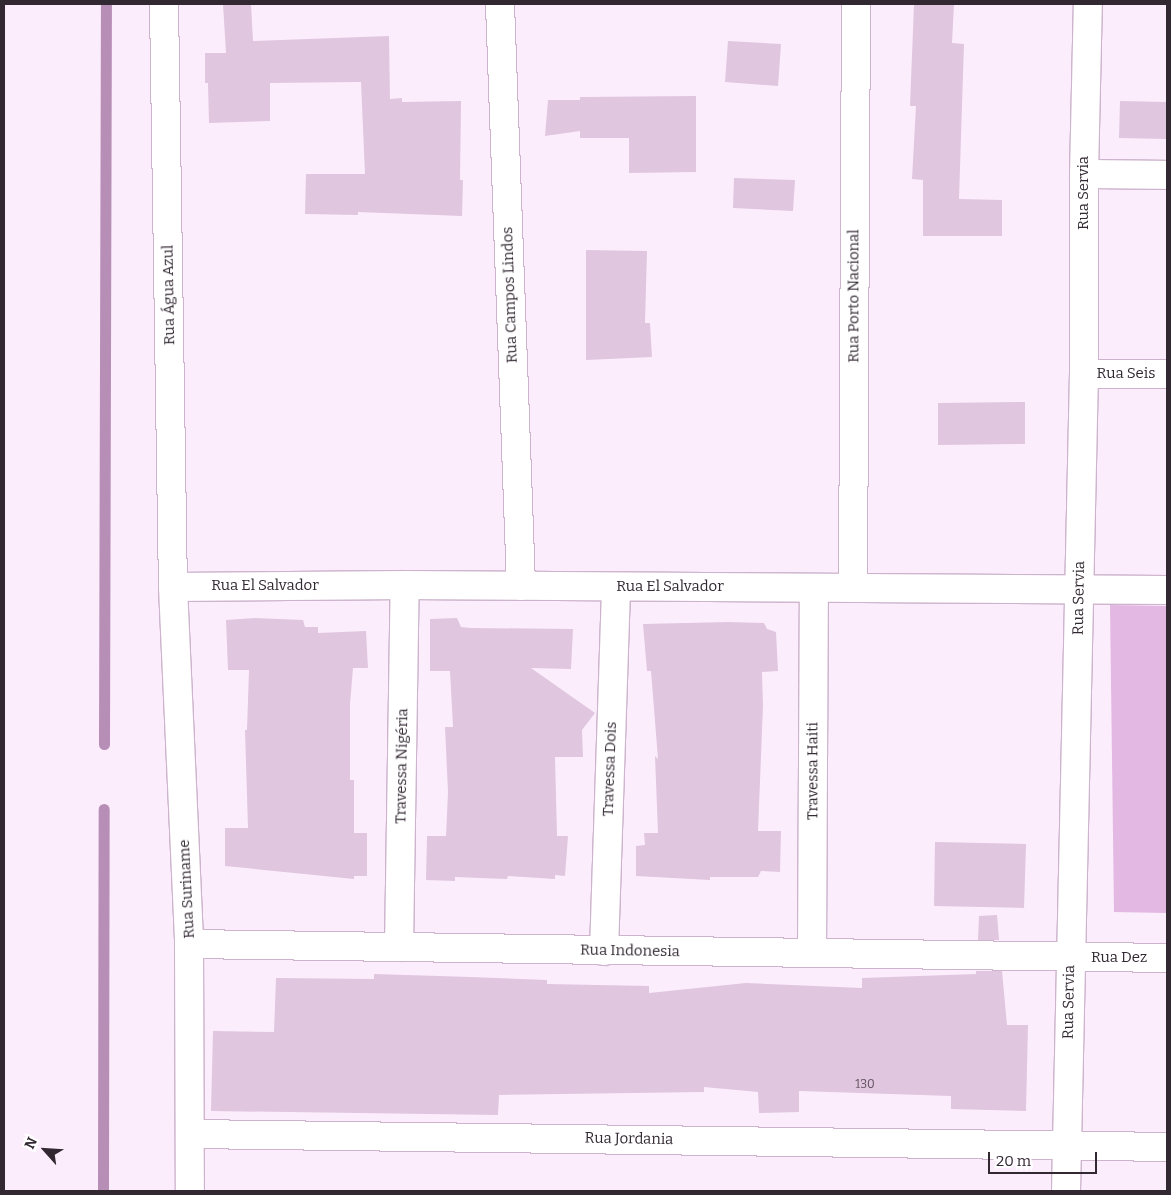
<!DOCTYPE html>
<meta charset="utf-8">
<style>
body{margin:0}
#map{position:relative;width:1171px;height:1195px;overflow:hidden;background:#fcedfc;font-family:Bitter,serif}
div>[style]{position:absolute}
.green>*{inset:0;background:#e3b8e2}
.stream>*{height:11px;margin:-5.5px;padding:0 5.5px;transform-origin:5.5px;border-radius:5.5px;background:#b78eb6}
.building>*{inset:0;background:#e0c6df}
.roads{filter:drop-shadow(1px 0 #cdb4cc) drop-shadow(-1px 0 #cdb4cc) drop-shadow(0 1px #cdb4cc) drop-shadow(0 -1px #cdb4cc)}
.street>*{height:28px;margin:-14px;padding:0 14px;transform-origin:14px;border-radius:14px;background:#fff}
span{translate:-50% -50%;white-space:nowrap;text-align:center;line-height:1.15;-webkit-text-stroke:4.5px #fff;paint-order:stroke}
.number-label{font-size:12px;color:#5e505d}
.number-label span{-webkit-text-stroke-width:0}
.street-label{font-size:15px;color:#322832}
.frame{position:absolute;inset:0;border:5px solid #322832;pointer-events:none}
.north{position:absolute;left:20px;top:1125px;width:50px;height:50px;-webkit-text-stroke:4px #fff;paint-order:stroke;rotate:296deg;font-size:14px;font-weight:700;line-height:20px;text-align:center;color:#322832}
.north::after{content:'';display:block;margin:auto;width:18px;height:22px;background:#322832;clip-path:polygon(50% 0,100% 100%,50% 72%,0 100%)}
.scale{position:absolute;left:988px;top:1152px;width:109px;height:22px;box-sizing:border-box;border:2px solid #322832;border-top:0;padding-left:6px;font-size:15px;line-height:18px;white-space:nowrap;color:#322832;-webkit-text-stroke:4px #fff;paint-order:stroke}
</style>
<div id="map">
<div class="green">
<i style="clip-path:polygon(1110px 605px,1167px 606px,1167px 913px,1114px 912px)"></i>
</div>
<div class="stream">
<i style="left:104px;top:744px;width:740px;rotate:-89.85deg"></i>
<i style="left:103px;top:1191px;width:382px;rotate:-89.9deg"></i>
</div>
<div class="building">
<i style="clip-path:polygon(223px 4px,251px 4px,253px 41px,389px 36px,390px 99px,402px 98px,402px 102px,461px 101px,460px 180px,463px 180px,462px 216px,358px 212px,358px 215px,305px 214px,306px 174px,365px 174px,361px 82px,270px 83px,270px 121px,209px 123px,208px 83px,205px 83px,205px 53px,226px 53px)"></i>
<i style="clip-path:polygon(914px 4px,954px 4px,952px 43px,964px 44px,959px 199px,1002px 200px,1002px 236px,923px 236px,923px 180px,912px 179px,916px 106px,910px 106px)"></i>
<i style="clip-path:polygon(728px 41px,781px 44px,778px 86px,725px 82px)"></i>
<i style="clip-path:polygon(696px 96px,696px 172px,629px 173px,629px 138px,580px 138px,580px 131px,545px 136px,548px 100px,580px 100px,580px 97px)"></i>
<i style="clip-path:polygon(1120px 101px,1167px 102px,1167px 139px,1119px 138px)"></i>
<i style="clip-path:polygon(734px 178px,795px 180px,793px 211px,733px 208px)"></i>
<i style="clip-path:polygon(586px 250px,647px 251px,645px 323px,650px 323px,652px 357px,586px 360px)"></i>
<i style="clip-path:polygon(1025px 402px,1025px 444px,938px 445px,938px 403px)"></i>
<i style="clip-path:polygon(255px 618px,303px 620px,305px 627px,318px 627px,318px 633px,366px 631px,368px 668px,353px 668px,350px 704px,350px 780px,354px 780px,354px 833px,367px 833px,367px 876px,354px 876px,354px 879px,225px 866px,225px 828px,248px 828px,245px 730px,247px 730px,249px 670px,228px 670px,226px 620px)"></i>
<i style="clip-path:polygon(457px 618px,461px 627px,471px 628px,573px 629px,571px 669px,531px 668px,595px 713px,582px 730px,583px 757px,555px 757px,557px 836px,568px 836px,565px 876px,555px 875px,555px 879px,508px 876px,507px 879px,455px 877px,455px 881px,426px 880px,427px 836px,446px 836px,448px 792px,445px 727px,453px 727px,450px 671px,430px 671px,430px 619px)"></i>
<i style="clip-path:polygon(728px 622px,764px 623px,767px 629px,776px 632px,778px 671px,762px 672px,763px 706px,758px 831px,781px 831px,780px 872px,761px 871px,758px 877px,710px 877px,710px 880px,636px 876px,636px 846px,645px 845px,644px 833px,658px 833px,655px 756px,658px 759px,651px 671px,647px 671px,643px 624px)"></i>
<i style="clip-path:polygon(935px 842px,1026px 844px,1024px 908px,934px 906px)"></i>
<i style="clip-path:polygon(997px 915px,999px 940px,978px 940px,979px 916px)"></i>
<i style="clip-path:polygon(976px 971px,1002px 971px,1007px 1025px,1028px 1025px,1026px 1111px,951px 1109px,951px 1096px,799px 1091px,799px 1112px,759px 1113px,758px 1092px,704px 1087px,704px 1092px,499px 1095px,498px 1115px,211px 1111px,213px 1031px,274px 1032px,276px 978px,374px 979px,374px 974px,471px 977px,547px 980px,547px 984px,649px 986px,649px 993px,746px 983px,862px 988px,862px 978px,976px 974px)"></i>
</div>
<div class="roads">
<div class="street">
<i style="left:164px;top:4px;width:583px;rotate:89.12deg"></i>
<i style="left:173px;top:587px;width:357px;rotate:87.4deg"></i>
<i style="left:189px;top:944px;width:247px;rotate:89.8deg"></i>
<i style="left:500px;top:4px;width:582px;rotate:87.93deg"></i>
<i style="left:1084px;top:174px;width:83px;rotate:0.7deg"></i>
<i style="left:1084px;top:374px;width:83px"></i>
<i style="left:173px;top:587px;width:232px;rotate:-0.5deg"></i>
<i style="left:405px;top:585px;width:762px;rotate:0.38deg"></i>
<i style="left:853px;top:588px;width:584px;rotate:-89.71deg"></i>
<i style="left:189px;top:944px;width:978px;rotate:0.82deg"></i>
<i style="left:399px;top:947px;width:362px;rotate:-89.1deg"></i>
<i style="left:604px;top:951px;width:364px;rotate:-88.1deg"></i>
<i style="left:812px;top:953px;width:365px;rotate:-89.7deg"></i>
<i style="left:191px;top:1134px;width:976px;rotate:0.76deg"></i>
<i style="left:1066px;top:1191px;width:817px;rotate:-88.74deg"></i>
<i style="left:1084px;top:374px;width:200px;rotate:-90deg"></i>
<i style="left:1084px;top:174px;width:170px;rotate:-88.7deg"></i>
</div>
</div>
<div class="number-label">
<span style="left:865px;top:1085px">130</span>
</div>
<div class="street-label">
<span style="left:1084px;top:193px;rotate:-90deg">Rua Servia</span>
<span style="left:169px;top:295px;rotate:-91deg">Rua Água Azul</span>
<span style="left:510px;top:295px;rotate:-92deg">Rua Campos Lindos</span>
<span style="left:854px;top:296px;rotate:-90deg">Rua Porto Nacional</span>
<span style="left:1126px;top:374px">Rua Seis</span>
<span style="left:265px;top:586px">Rua El Salvador</span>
<span style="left:670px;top:587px">Rua El Salvador</span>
<span style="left:1079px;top:598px;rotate:-89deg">Rua Servia</span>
<span style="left:402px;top:766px;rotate:-89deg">Travessa Nigéria</span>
<span style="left:610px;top:769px;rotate:-88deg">Travessa Dois</span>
<span style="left:813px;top:771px;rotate:-90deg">Travessa Haiti</span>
<span style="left:187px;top:889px;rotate:-93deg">Rua Suriname</span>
<span style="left:630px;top:951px;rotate:1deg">Rua Indonesia</span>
<span style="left:1119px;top:958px">Rua Dez</span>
<span style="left:1069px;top:1002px;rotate:-89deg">Rua Servia</span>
<span style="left:629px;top:1139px;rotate:1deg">Rua Jordania</span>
</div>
<div class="frame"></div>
<div class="north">N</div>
<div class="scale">20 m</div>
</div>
